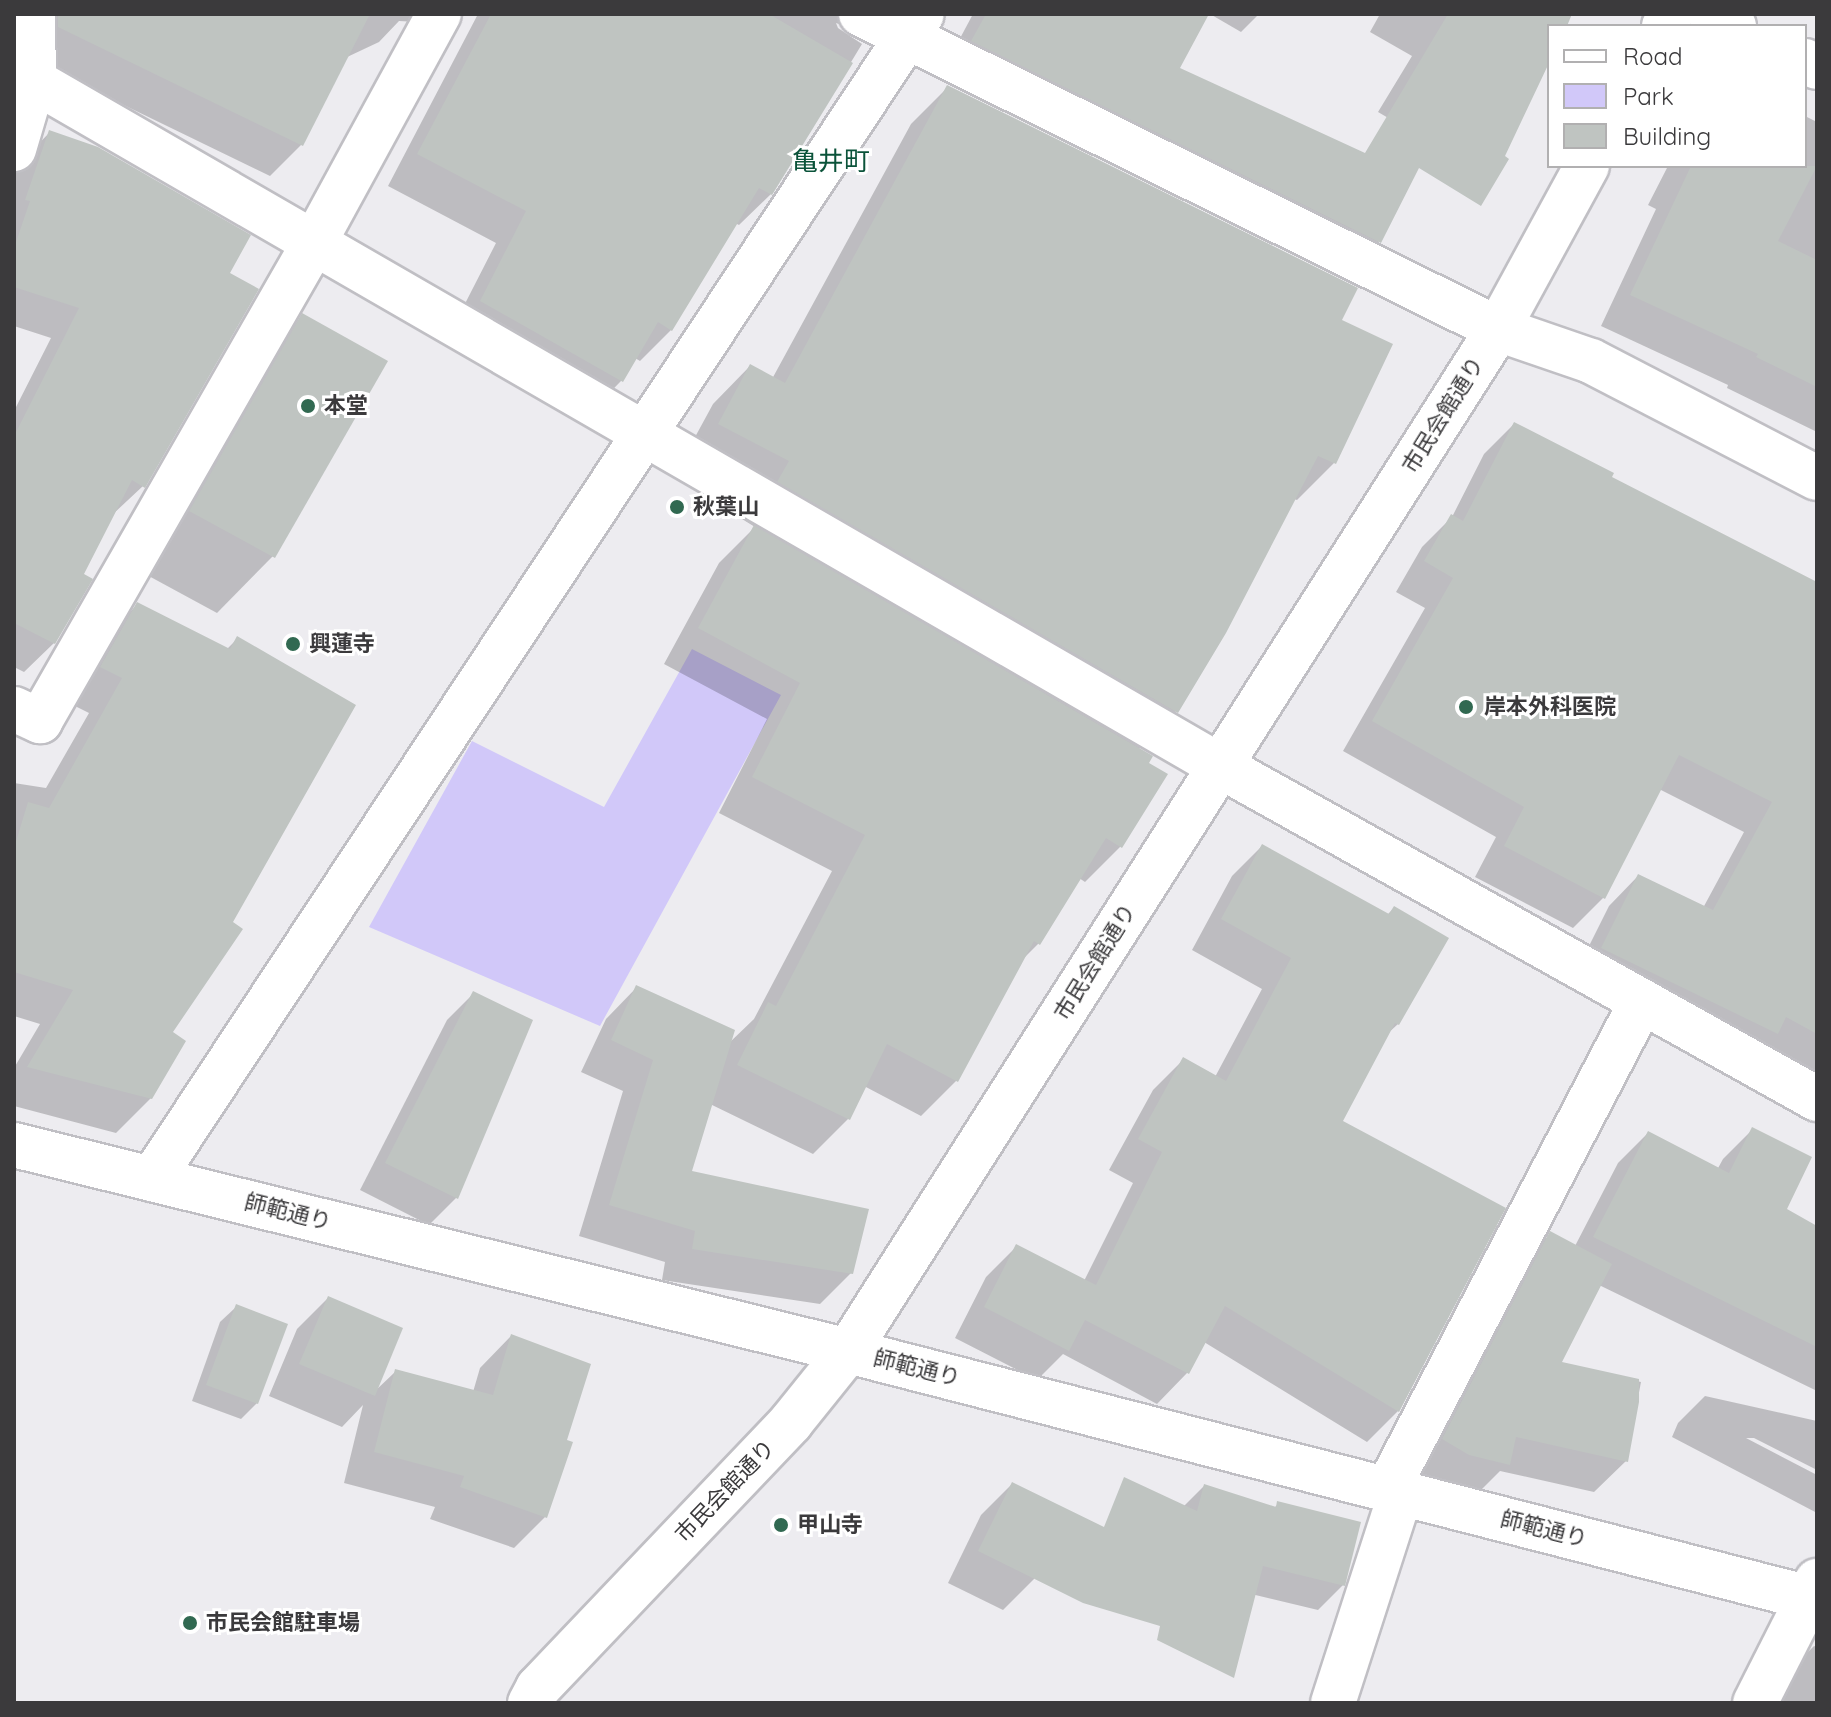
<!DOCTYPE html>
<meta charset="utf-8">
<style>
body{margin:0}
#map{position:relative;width:1831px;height:1717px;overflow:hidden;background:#edecf0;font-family:Quicksand,"Noto Sans JP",sans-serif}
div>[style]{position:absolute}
.green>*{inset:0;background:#d1c8f9}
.shadow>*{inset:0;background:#0003}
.building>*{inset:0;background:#bfc4c1}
.roads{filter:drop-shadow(2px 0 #c0bfc4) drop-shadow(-2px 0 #c0bfc4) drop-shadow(0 2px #c0bfc4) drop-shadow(0 -2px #c0bfc4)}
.minor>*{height:44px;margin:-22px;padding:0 22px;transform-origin:22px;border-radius:22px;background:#fff}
.dots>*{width:22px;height:22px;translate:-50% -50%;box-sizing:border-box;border:4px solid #fff;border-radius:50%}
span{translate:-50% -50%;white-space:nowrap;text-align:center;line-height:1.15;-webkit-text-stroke:6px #fff;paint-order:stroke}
.poi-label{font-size:22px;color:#3b3a3c;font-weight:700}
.left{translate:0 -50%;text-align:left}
.street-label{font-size:22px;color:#3b3a3c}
.quarter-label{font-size:26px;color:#0b533a}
.frame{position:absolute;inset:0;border:16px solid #3b3a3c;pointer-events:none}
.legend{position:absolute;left:1547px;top:24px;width:260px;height:144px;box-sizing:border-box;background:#fff;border:2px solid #b1b0b1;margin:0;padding:10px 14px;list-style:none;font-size:24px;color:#3b3a3c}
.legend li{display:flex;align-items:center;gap:16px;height:40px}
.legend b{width:40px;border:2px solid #b1b0b1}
</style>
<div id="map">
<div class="green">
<i style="clip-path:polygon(692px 649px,781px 695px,600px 1026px,369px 927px,472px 741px,604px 807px)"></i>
</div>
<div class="shadow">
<i style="clip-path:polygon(50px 14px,434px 14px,417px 22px,399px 21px,379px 42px,345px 58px,301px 145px,270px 176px,29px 59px)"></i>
<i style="clip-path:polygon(478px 14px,873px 14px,857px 30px,836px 23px,838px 28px,862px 44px,771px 194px,739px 225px,735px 223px,671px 330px,640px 361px,635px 358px,621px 381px,590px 413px,450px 333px,496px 243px,388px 186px)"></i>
<i style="clip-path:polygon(973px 14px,1206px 14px,1177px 69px,1379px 242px,1348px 273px,942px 72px)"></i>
<i style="clip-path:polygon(1210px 14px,1259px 14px,1241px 32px)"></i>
<i style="clip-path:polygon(1380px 14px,1570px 14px,1564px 26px,1549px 26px,1549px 58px,1479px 171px,1378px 112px,1412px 56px,1370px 32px)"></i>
<i style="clip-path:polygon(948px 87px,1339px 321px,1334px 463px,1297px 500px,1294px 499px,1176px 711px,1138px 750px,1120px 847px,1085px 882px,1079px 878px,1038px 944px,1020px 962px,956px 1081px,921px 1116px,864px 1086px,848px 1119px,813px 1154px,710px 1104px,689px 1172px,851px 1273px,820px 1304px,662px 1280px,665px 1262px,579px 1236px,623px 1091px,581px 1072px,606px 1019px,637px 987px,728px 1044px,754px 1019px,832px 871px,719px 813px,767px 719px,664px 664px,719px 563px,755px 527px,742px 519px,753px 499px,682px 461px,713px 404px,750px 366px,772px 379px,911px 124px)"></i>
<i style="clip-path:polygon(1805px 116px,1817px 122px,1817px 432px,1727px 388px,1728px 385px,1601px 326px,1656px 209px,1648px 205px,1668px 166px,1805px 166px)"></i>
<i style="clip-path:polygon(50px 132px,227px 274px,143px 486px,112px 515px,81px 575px,54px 643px,24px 672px,14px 667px,14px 411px,51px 338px,14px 326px,14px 175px,21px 162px)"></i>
<i style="clip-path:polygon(303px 316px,273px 556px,217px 613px,134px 568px,246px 372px)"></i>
<i style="clip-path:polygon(1514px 424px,1610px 478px,1817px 584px,1817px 1079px,1573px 978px,1609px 906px,1638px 876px,1703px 908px,1744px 832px,1659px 789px,1603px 898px,1573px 928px,1475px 877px,1496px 837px,1343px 751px,1425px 608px,1396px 592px,1422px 547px,1452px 517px,1484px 454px)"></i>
<i style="clip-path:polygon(138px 604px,227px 649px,237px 639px,151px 1098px,116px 1133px,14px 1106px,14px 1068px,40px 1024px,14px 1016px,14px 783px,46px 788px,89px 713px,67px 702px,103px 639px)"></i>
<i style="clip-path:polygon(1262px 846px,1387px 915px,1394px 908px,1398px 1024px,1385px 1036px,1340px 1121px,1503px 1208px,1398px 1411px,1367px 1442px,1204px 1342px,1187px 1373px,1157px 1404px,1063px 1354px,1037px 1380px,955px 1338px,986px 1277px,1016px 1247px,1084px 1281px,1133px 1183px,1109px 1170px,1153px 1090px,1183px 1060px,1215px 1077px,1262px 989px,1192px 950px,1232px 876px)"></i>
<i style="clip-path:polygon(473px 994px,456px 1198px,429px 1225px,360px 1190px,447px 1020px)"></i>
<i style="clip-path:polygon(1753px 1129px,1784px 1210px,1817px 1228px,1817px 1391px,1599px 1285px,1559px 1363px,1641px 1382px,1626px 1461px,1594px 1492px,1500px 1471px,1476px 1495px,1437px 1486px,1412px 1470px,1519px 1265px,1551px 1233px,1575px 1246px,1618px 1163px,1648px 1133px,1717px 1170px,1723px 1159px)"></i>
<i style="clip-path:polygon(328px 1298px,374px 1392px,395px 1372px,473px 1392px,480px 1368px,511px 1336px,565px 1441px,545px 1517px,514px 1548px,430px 1519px,435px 1507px,344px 1483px,363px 1405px,342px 1427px,269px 1396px,297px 1329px)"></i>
<i style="clip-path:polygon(236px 1307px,257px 1403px,241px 1419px,192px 1401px,220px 1322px)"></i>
<i style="clip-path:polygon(1705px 1396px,1817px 1421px,1817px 1470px,1754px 1438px,1746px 1438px,1817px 1475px,1817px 1513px,1672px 1437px,1678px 1423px)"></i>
<i style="clip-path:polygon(1012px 1484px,1056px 1506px,1034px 1579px,1003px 1610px,948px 1583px,981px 1515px)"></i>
<i style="clip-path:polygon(1204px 1486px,1273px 1509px,1278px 1504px,1343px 1585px,1318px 1610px,1164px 1573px,1179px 1511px)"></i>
<i style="clip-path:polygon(1814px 1646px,1817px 1647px,1817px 1703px,1769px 1703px,1784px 1676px)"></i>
</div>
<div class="building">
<i style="clip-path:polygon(58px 14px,370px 14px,303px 146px,58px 27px)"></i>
<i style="clip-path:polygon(491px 14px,769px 14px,853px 63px,772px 195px,759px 188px,672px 331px,658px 322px,623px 382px,480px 301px,526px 211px,417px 154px)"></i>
<i style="clip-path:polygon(986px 14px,1209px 14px,1180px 68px,1365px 153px,1448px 14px,1572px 14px,1567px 26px,1549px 26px,1549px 63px,1505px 156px,1509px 159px,1481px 206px,1419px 168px,1381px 243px,971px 41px)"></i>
<i style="clip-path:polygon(947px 85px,1358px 288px,1342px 320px,1393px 344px,1336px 464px,1318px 456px,1226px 633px,1178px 713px,777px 482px,789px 461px,718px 424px,750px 364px,785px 383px)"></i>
<i style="clip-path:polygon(49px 130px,98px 147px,251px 235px,230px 273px,259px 289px,145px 488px,132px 480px,84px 574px,93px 579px,55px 644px,14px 623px,14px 436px,79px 308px,14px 287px,14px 248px,30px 201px,25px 200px)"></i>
<i style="clip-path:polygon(1691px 166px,1817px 166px,1778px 241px,1817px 260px,1817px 387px,1756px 357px,1758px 354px,1630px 295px)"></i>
<i style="clip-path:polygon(302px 313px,388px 361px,275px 558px,189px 511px)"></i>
<i style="clip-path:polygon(1514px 422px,1614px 473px,1612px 477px,1817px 582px,1817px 1034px,1786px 1017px,1778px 1034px,1601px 948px,1638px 874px,1713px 910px,1772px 802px,1679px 755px,1605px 899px,1504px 846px,1524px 807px,1372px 721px,1453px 578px,1424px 561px,1451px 514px,1463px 521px)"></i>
<i style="clip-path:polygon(754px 525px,1153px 756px,1149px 763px,1168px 774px,1122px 848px,1106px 838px,1040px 945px,1034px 941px,958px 1082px,887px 1044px,850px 1120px,737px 1065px,768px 1002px,776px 1006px,865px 835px,752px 777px,800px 683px,698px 628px)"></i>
<i style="clip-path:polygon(137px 602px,230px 649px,237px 636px,356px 705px,233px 922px,243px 929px,173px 1032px,186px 1041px,152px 1099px,27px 1067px,73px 990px,14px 972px,14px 848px,28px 802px,49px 808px,122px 678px,100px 667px)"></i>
<i style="clip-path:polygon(1262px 844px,1389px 914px,1394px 906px,1449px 938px,1399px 1025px,1395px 1023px,1343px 1121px,1506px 1208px,1399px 1412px,1225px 1306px,1189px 1374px,1085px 1320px,1069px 1351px,984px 1307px,1016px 1244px,1096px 1285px,1162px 1152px,1138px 1139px,1183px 1057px,1226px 1081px,1291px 958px,1221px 919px)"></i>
<i style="clip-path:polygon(636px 985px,735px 1030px,692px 1171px,869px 1209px,853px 1274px,692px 1249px,695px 1231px,609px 1205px,653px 1060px,611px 1040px)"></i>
<i style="clip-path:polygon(473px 991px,533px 1020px,458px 1199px,385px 1163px)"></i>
<i style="clip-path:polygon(1752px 1127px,1812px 1157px,1787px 1209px,1817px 1226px,1817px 1347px,1593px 1237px,1648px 1131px,1729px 1173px)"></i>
<i style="clip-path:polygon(1550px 1231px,1612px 1264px,1562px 1362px,1639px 1379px,1639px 1402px,1628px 1462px,1516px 1437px,1510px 1465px,1469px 1455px,1442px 1439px)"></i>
<i style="clip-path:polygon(328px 1296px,403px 1328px,375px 1396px,299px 1364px)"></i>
<i style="clip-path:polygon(236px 1304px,288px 1324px,258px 1404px,206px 1385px)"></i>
<i style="clip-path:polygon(511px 1334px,591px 1364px,567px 1440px,573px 1442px,547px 1518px,460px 1487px,464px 1476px,374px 1452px,395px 1369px,493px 1395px)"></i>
<i style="clip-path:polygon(1124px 1477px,1197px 1511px,1204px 1484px,1276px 1507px,1277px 1501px,1361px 1522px,1345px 1586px,1263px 1566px,1234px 1678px,1157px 1640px,1160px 1626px,1083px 1603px,978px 1551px,1012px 1482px,1104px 1527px)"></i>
</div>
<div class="roads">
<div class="minor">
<i style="left:861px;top:14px;width:711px;rotate:26.31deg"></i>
<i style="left:1498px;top:329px;width:98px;rotate:19deg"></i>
<i style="left:1591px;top:361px;width:254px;rotate:27.4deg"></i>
<i style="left:1710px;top:14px;width:27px;rotate:27deg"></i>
<i style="left:1664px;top:26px;width:14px;rotate:-60deg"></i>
<i style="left:1805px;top:61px;width:13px;rotate:27deg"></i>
<i style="left:34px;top:81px;width:1370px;rotate:30.01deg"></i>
<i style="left:1220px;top:766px;width:684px;rotate:29.15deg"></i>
<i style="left:14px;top:149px;width:71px;rotate:-73.6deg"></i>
<i style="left:34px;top:81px;width:67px;rotate:-90.9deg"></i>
<i style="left:14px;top:709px;width:29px;rotate:25deg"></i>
<i style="left:40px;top:721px;width:551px;rotate:-60.18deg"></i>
<i style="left:314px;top:243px;width:261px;rotate:-61.4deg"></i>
<i style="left:14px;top:1145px;width:859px;rotate:13.87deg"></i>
<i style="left:848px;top:1351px;width:1000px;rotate:14.41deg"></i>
<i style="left:152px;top:1179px;width:1396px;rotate:-56.54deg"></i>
<i style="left:1388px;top:1488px;width:549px;rotate:-62.46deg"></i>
<i style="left:530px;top:1703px;width:17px;rotate:-62deg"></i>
<i style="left:538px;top:1688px;width:367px;rotate:-46.4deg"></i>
<i style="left:791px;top:1422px;width:91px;rotate:-51.2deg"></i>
<i style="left:848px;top:1351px;width:1211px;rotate:-57.54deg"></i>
<i style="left:1498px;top:329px;width:186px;rotate:-61.4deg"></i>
<i style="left:1333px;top:1703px;width:221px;rotate:-72.1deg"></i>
<i style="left:1755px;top:1703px;width:137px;rotate:-63.1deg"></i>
</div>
</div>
<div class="dots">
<i style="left:308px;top:406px;background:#316951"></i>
<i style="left:677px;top:507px;background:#316951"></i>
<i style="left:293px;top:644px;background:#316951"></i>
<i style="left:1466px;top:707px;background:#316951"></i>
<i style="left:781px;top:1525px;background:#316951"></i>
<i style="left:190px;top:1623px;background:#316951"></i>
</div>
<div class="poi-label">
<span class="left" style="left:324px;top:406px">本堂</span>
<span class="left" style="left:693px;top:507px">秋葉山</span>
<span class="left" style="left:309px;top:644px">興蓮寺</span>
<span class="left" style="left:1484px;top:707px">岸本外科医院</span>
<span class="left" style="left:797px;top:1525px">甲山寺</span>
<span class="left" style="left:206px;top:1623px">市民会館駐車場</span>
</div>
<div class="street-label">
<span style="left:1443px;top:415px;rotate:-58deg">市民会館通り</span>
<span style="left:1095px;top:962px;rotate:-58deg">市民会館通り</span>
<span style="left:288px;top:1212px;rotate:14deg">師範通り</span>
<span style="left:917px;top:1368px;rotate:14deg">師範通り</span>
<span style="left:725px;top:1491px;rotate:-46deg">市民会館通り</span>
<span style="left:1544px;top:1529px;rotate:14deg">師範通り</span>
</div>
<div class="quarter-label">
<span style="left:831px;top:161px">亀井町</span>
</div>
<div class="frame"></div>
<ul class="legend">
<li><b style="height:10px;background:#fff"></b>Road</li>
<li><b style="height:22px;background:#d1c8f9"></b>Park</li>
<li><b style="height:22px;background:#bfc4c1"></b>Building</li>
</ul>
</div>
